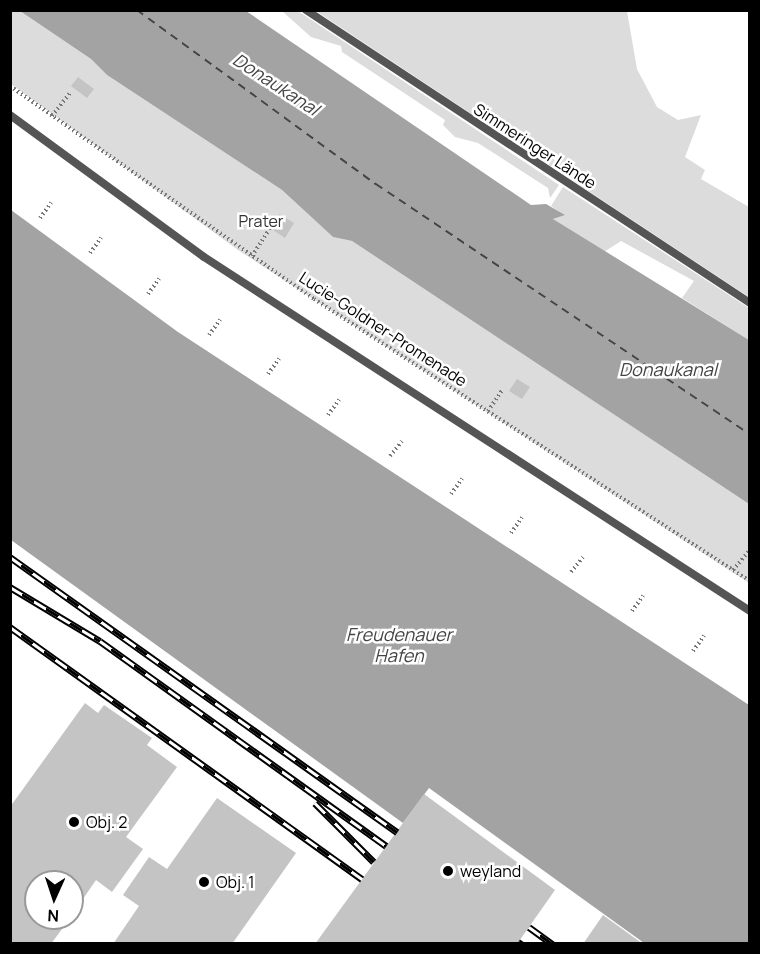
<!DOCTYPE html>
<meta charset="utf-8">
<style>
body{margin:0}
#map{position:relative;width:760px;height:954px;overflow:hidden;background:#fff;font-family:Manrope,sans-serif}
div>[style]{position:absolute}
.green>*{inset:0;background:#dcdcdc}
.water>*{inset:0;background:#a3a3a3}
.ferry>*{height:1.5px;margin-top:-0.75px;transform-origin:0;background:repeating-linear-gradient(90deg,#444 0 8px,transparent 0 14px)}
.building>*{inset:0;background:#c4c4c4}
.path>*{height:4px;margin-top:-2px;transform-origin:0;background:repeating-linear-gradient(90deg,#777 0 1.5px,transparent 0 4.5px)}
.service>*{height:8px;margin:-4px;padding:0 4px;transform-origin:4px;border-radius:4px;background:#555}
.rail>*{height:7px;margin-top:-3.5px;transform-origin:0;background:repeating-linear-gradient(90deg,#fff 0 14px,#000 0 28px);box-sizing:border-box;border-block:2px solid #000}
.dots>*{width:16px;height:16px;translate:-50% -50%;box-sizing:border-box;border:3px solid #fff;border-radius:50%}
span{translate:-50% -50%;white-space:nowrap;text-align:center;line-height:1.15;-webkit-text-stroke:5px #fff;paint-order:stroke}
.street-label{font-size:16px;color:#000}
.park-label{font-size:16px;color:#333}
.poi-label{font-size:16px;color:#000}
.left{translate:0 -50%;text-align:left}
.water-label{font-size:18px;color:#444;font-style:italic}
.frame{position:absolute;inset:0;border:12px solid #000;pointer-events:none}
.north{position:absolute;left:24px;top:870px;width:60px;height:60px;box-sizing:border-box;background:#fff;border:2px solid #999;border-radius:50%;rotate:183deg;font-size:16px;font-weight:700;line-height:24px;text-align:center;color:#000}
.north::after{content:'';display:block;margin:auto;width:21px;height:27px;background:#000;clip-path:polygon(50% 0,100% 100%,50% 72%,0 100%)}
</style>
<div id="map">
<div class="green">
<i style="clip-path:polygon(11px 11px,20px 11px,91px 59px,107px 75px,282px 190px,333px 237px,352px 241px,749px 504px,749px 583px,238px 250px,11px 84px)"></i>
<i style="clip-path:polygon(282px 11px,298px 11px,559px 185px,550px 198px,548px 188px,478px 143px,455px 137px,443px 125px,445px 120px,342px 52px,341px 46px,311px 37px)"></i>
<i style="clip-path:polygon(316px 11px,627px 11px,637px 69px,657px 107px,678px 120px,701px 115px,685px 157px,705px 170px,701px 179px,749px 207px,749px 297px)"></i>
<i style="clip-path:polygon(563px 187px,749px 308px,749px 340px,682px 298px,694px 281px,621px 241px,604px 252px,553px 219px,564px 215px,551px 206px)"></i>
</div>
<div class="water">
<i style="clip-path:polygon(20px 11px,246px 11px,531px 205px,546px 204px,565px 215px,553px 219px,749px 340px,749px 504px,352px 241px,333px 237px,282px 190px,107px 75px,91px 59px)"></i>
<i style="clip-path:polygon(11px 210px,178px 332px,749px 705px,749px 943px,644px 943px,429px 788px,403px 823px,11px 540px)"></i>
</div>
<div class="ferry">
<i style="left:137px;top:10px;width:296px;rotate:36.1deg"></i>
<i style="left:376px;top:184px;width:450px;rotate:33.8deg"></i>
</div>
<div class="building">
<i style="clip-path:polygon(78px 77px,94px 89px,87px 98px,71px 86px)"></i>
<i style="clip-path:polygon(279px 214px,294px 223px,285px 238px,270px 228px)"></i>
<i style="clip-path:polygon(517px 379px,530px 387px,522px 399px,509px 391px)"></i>
<i style="clip-path:polygon(85px 703px,98px 713px,104px 705px,152px 738px,147px 745px,177px 767px,126px 837px,143px 849px,112px 892px,96px 880px,72px 915px,72px 882px,36px 882px,36px 918px,70px 918px,51px 944px,10px 944px,10px 807px)"></i>
<i style="clip-path:polygon(424px 794px,555px 890px,517px 944px,315px 944px)"></i>
<i style="clip-path:polygon(217px 798px,296px 853px,232px 944px,113px 944px,139px 906px,123px 895px,149px 857px,167px 869px)"></i>
<i style="clip-path:polygon(603px 915px,643px 944px,583px 944px)"></i>
</div>
<div class="path">
<i style="left:10px;top:86px;width:371px;rotate:35deg"></i>
<i style="left:314px;top:299px;width:519px;rotate:32.89deg"></i>
<i style="left:52px;top:116px;width:31px;rotate:-52deg"></i>
<i style="left:40px;top:218px;width:19px;rotate:-54deg"></i>
<i style="left:90px;top:253px;width:19px;rotate:-54deg"></i>
<i style="left:252px;top:256px;width:33px;rotate:-57deg"></i>
<i style="left:148px;top:294px;width:19px;rotate:-54deg"></i>
<i style="left:209px;top:335px;width:19px;rotate:-54deg"></i>
<i style="left:268px;top:374px;width:19px;rotate:-54deg"></i>
<i style="left:488px;top:411px;width:25px;rotate:-56deg"></i>
<i style="left:328px;top:415px;width:19px;rotate:-54deg"></i>
<i style="left:390px;top:456px;width:19px;rotate:-51deg"></i>
<i style="left:451px;top:494px;width:19px;rotate:-54deg"></i>
<i style="left:511px;top:533px;width:19px;rotate:-55deg"></i>
<i style="left:733px;top:570px;width:25px;rotate:-50deg"></i>
<i style="left:571px;top:572px;width:19px;rotate:-51deg"></i>
<i style="left:632px;top:611px;width:19px;rotate:-54deg"></i>
<i style="left:693px;top:651px;width:19px;rotate:-54deg"></i>
</div>
<div class="service">
<i style="left:306px;top:10px;width:532px;rotate:33.42deg"></i>
<i style="left:10px;top:115px;width:240px;rotate:36.2deg"></i>
<i style="left:204px;top:257px;width:651px;rotate:32.96deg"></i>
</div>
<div class="rail">
<i style="left:10px;top:557px;width:475px;rotate:35.4deg"></i>
<i style="left:10px;top:587px;width:105px;rotate:31deg"></i>
<i style="left:100px;top:641px;width:352px;rotate:35.6deg"></i>
<i style="left:10px;top:627px;width:433px;rotate:35.6deg"></i>
<i style="left:315px;top:803px;width:83px;rotate:45deg"></i>
<i style="left:529px;top:927px;width:29px;rotate:36deg"></i>
<i style="left:518px;top:942px;width:4px;rotate:34deg"></i>
</div>
<div class="dots">
<i style="left:74px;top:822px;background:#000"></i>
<i style="left:448px;top:871px;background:#000"></i>
<i style="left:204px;top:882px;background:#000"></i>
</div>
<div class="street-label">
<span style="left:535px;top:146px;rotate:33deg">Simmeringer Lände</span>
<span style="left:383px;top:329px;rotate:33deg">Lucie-Goldner-Promenade</span>
</div>
<div class="park-label">
<span style="left:261px;top:221px">Prater</span>
</div>
<div class="poi-label">
<span class="left" style="left:86px;top:822px">Obj. 2</span>
<span class="left" style="left:460px;top:871px">weyland</span>
<span class="left" style="left:216px;top:882px">Obj. 1</span>
</div>
<div class="water-label">
<span style="left:276px;top:84px;rotate:33deg">Donaukanal</span>
<span style="left:668px;top:369px">Donaukanal</span>
<span style="left:399px;top:645px">Freudenauer<br>Hafen</span>
</div>
<div class="frame"></div>
<div class="north">N</div>
</div>
